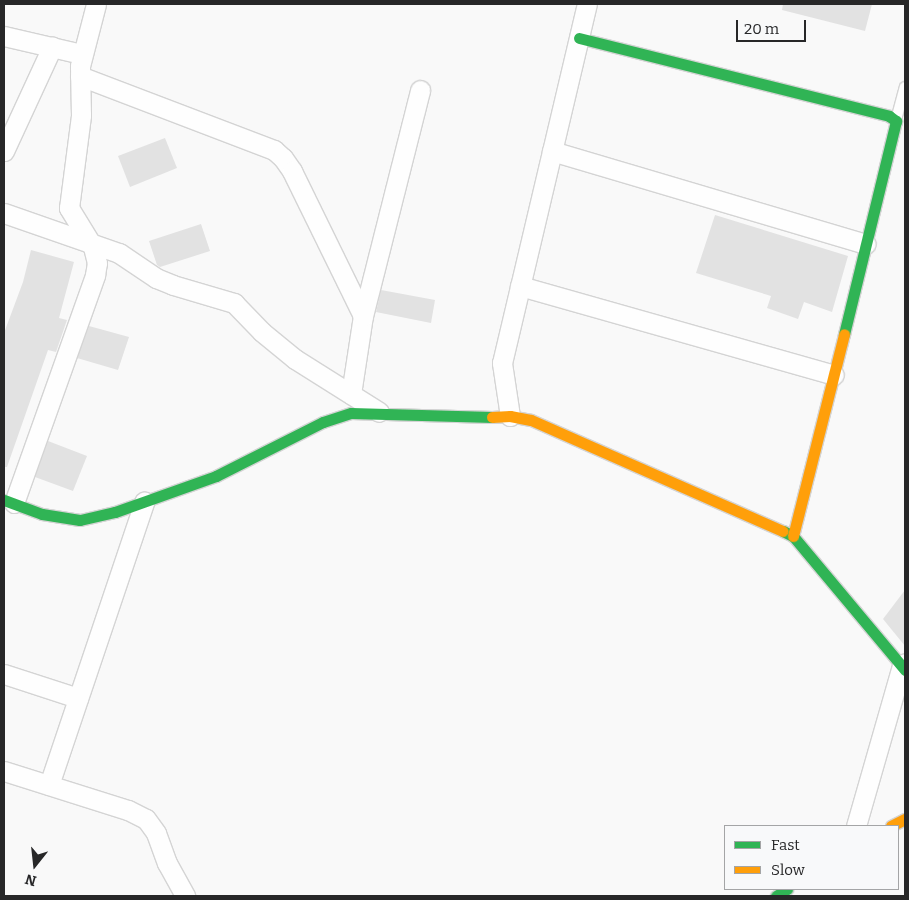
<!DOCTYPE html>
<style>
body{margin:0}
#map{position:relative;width:909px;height:900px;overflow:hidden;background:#f9f9f9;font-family:Bitter,serif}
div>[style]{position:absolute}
.building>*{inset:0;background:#e2e2e2}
.roads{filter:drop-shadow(1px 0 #d4d4d4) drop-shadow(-1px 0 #d4d4d4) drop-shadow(0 1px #d4d4d4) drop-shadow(0 -1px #d4d4d4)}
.lane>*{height:10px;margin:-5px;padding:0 5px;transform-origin:5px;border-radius:5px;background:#fefefe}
.street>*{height:19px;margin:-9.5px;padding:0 9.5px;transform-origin:9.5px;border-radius:9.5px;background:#fefefe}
.fast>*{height:11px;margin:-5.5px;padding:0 5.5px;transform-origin:5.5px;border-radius:5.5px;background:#30b455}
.slow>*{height:11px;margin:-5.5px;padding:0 5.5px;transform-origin:5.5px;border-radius:5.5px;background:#ff9f0a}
span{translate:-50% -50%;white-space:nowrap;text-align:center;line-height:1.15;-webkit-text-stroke:5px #f8f9fa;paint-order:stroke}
.frame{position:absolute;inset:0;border:5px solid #272728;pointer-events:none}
.legend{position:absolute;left:724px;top:825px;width:175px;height:65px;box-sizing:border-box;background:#f8f9fa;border:1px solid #a4a5a6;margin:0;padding:6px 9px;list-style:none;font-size:15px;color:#272728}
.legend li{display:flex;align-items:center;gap:10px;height:25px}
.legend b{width:25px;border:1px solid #a4a5a6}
.north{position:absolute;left:10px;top:840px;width:50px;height:50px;-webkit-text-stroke:4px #f8f9fa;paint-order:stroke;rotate:196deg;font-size:14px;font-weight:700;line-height:20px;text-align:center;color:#272728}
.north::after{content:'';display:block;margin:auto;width:18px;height:22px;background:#272728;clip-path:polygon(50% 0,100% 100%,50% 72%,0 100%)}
.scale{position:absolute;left:736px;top:20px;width:70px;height:22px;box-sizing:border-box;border:2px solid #272728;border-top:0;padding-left:6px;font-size:15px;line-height:18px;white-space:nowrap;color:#272728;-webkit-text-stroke:4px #f8f9fa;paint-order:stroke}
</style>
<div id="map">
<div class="building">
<i style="clip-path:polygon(783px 4px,872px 4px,865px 31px,782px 10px)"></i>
<i style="clip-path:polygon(165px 138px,177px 168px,130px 187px,118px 156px)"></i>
<i style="clip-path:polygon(715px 215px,848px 256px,832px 312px,804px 302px,798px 319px,767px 308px,771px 296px,696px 273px)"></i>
<i style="clip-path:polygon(201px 224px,210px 251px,160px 267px,157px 265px,149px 241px)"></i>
<i style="clip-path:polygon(31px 250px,74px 262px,59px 318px,67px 320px,56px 352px,48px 350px,7px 467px,4px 467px,4px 333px,23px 282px)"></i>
<i style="clip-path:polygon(381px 290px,435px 300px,431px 323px,376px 312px)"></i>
<i style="clip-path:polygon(89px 326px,129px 337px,118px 370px,77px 358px)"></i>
<i style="clip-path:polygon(48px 441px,87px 456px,73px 491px,35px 477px)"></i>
<i style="clip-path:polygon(905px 590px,905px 646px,883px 619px)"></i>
</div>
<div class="roads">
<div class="lane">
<i style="left:896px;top:120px;width:34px;rotate:-75deg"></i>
</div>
<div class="street">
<i style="left:4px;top:36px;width:80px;rotate:13deg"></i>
<i style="left:80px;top:76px;width:208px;rotate:20.9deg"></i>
<i style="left:274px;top:150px;width:12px;rotate:42deg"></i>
<i style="left:283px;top:158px;width:16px;rotate:55deg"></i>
<i style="left:292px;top:171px;width:161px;rotate:63.9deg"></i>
<i style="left:4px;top:151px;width:115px;rotate:-65.2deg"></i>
<i style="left:552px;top:151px;width:327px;rotate:16.5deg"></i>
<i style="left:4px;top:213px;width:122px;rotate:19.2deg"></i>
<i style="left:119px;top:253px;width:45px;rotate:34deg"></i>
<i style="left:156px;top:278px;width:18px;rotate:22deg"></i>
<i style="left:173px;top:285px;width:64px;rotate:16.4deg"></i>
<i style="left:234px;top:303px;width:40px;rotate:46deg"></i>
<i style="left:262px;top:332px;width:43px;rotate:39.3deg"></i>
<i style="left:295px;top:359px;width:99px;rotate:32.2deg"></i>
<i style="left:520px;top:286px;width:326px;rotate:15.8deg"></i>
<i style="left:351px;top:394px;width:79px;rotate:-81.3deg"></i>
<i style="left:363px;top:316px;width:233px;rotate:-75.8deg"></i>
<i style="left:510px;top:416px;width:54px;rotate:-98.6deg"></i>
<i style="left:502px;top:363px;width:369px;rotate:-76.7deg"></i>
<i style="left:14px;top:503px;width:242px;rotate:-70.4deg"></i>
<i style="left:95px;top:275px;width:12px;rotate:-81deg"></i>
<i style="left:97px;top:263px;width:16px;rotate:-104deg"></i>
<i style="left:93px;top:247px;width:46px;rotate:-121.6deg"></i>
<i style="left:69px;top:208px;width:94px;rotate:-82.6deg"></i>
<i style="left:81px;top:115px;width:49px;rotate:-91.2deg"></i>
<i style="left:80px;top:66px;width:64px;rotate:-75.5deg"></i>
<i style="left:4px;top:674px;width:78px;rotate:18deg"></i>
<i style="left:4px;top:771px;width:130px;rotate:17.5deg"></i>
<i style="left:128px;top:810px;width:20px;rotate:27deg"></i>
<i style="left:146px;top:819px;width:17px;rotate:54deg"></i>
<i style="left:156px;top:833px;width:32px;rotate:70deg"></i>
<i style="left:167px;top:863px;width:38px;rotate:61deg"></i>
<i style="left:49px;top:785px;width:299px;rotate:-71.4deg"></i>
<i style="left:856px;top:826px;width:166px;rotate:-74deg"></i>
<i style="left:902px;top:666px;width:4px;rotate:-45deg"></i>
</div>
<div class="fast">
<i style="left:579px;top:38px;width:320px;rotate:14.1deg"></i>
<i style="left:889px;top:116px;width:9px;rotate:36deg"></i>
<i style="left:896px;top:121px;width:219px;rotate:103.7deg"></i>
<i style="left:4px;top:500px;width:40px;rotate:20.2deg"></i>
<i style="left:42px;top:514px;width:38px;rotate:9deg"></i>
<i style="left:80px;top:520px;width:36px;rotate:-13deg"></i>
<i style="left:115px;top:512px;width:107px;rotate:-19.6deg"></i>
<i style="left:216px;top:476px;width:120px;rotate:-26.8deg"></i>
<i style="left:323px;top:422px;width:29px;rotate:-18deg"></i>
<i style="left:351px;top:413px;width:141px;rotate:1.6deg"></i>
<i style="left:783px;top:531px;width:11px;rotate:27deg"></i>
<i style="left:793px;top:536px;width:175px;rotate:50.1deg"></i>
<i style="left:776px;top:896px;width:13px;rotate:-32deg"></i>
</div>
<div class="slow">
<i style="left:492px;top:417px;width:18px;rotate:-3deg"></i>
<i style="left:510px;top:416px;width:21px;rotate:11deg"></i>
<i style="left:531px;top:420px;width:275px;rotate:23.8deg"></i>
<i style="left:793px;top:536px;width:208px;rotate:-75.8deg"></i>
<i style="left:891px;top:826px;width:16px;rotate:-27deg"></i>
</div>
</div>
<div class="frame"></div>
<ul class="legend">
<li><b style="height:6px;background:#30b455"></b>Fast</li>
<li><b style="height:6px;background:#ff9f0a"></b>Slow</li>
</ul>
<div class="north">N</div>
<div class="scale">20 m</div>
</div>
